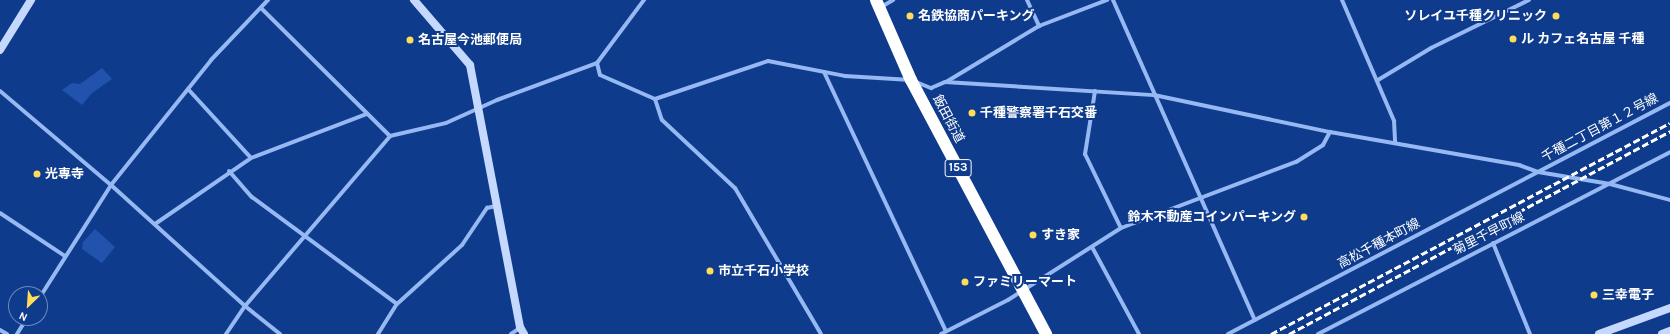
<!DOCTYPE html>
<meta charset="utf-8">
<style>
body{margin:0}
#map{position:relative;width:1670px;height:334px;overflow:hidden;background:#0f3b8c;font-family:Karla,"Noto Sans JP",sans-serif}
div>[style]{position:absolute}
.green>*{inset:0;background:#2153ac}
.street>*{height:4px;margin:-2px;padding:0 2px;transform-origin:2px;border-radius:2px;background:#96b8f3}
.secondary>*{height:8px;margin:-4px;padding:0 4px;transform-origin:4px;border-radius:4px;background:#c5d8fd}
.highway>*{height:12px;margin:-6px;padding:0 6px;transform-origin:6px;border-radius:6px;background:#fff}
.rail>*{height:3px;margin-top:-1.5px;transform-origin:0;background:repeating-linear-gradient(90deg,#fff 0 7px,transparent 0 10px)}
.dots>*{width:11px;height:11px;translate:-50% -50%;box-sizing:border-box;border:2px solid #0f3b8c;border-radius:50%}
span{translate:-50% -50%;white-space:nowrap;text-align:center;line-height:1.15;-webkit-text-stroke:4px #0f3b8c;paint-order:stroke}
.shield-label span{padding:1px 3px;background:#0f3b8c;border:1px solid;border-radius:3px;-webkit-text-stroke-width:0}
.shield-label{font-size:12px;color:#fff;font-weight:700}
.poi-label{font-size:13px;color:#fff;font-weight:700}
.left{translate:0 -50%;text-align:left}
.right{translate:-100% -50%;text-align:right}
.street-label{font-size:13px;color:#fff}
.north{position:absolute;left:8px;top:286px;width:40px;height:40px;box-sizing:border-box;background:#0f3b8c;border:1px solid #6f89ba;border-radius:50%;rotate:205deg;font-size:11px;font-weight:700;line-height:16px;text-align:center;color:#fff}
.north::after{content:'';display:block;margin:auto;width:14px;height:18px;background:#ffdd58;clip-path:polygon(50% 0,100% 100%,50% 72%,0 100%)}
</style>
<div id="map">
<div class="green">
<i style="clip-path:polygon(102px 68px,112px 79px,92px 93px,82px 105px,62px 90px,72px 83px,80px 84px)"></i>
<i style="clip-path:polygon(95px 229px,115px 247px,102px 263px,82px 249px,83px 242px)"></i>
</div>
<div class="street">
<i style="left:1027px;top:0;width:29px;rotate:65deg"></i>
<i style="left:1113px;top:0;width:350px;rotate:66.1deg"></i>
<i style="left:1342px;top:0;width:132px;rotate:66.7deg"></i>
<i style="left:1394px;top:121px;width:21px;rotate:87deg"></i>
<i style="left:881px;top:7px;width:14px;rotate:-30deg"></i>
<i style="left:261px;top:8px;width:182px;rotate:44.8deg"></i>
<i style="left:597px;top:63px;width:79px;rotate:-53.3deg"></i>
<i style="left:824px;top:72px;width:286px;rotate:64.8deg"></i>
<i style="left:1378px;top:80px;width:62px;rotate:-31.1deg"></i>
<i style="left:1431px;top:48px;width:109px;rotate:-26.1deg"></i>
<i style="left:946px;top:82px;width:109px;rotate:-31.1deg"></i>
<i style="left:1039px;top:26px;width:73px;rotate:-20.9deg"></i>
<i style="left:188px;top:89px;width:93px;rotate:47.6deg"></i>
<i style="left:0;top:91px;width:145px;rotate:40.3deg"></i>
<i style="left:111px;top:185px;width:181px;rotate:42.1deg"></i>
<i style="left:245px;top:306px;width:45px;rotate:38.7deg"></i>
<i style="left:1095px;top:91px;width:64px;rotate:99deg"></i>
<i style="left:1085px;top:154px;width:82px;rotate:64.1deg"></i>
<i style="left:655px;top:99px;width:22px;rotate:72deg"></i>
<i style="left:662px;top:120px;width:100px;rotate:43deg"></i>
<i style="left:735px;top:188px;width:169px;rotate:59.5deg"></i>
<i style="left:229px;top:171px;width:35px;rotate:49deg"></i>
<i style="left:252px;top:197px;width:180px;rotate:36.4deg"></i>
<i style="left:0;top:213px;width:78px;rotate:33.5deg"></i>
<i style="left:155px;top:224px;width:116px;rotate:-34.5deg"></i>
<i style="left:251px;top:158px;width:124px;rotate:-20.8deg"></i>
<i style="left:1493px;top:243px;width:98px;rotate:67.9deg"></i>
<i style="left:1092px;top:247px;width:99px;rotate:61.6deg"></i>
<i style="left:40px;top:297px;width:133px;rotate:-57.6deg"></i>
<i style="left:111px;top:185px;width:160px;rotate:-51.3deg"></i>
<i style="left:211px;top:60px;width:83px;rotate:-46.5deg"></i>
<i style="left:0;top:330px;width:8px;rotate:30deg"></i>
<i style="left:17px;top:334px;width:19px;rotate:-58deg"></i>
<i style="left:226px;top:334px;width:34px;rotate:-56deg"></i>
<i style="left:245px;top:306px;width:223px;rotate:-49.5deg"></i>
<i style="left:390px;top:136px;width:57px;rotate:-13.1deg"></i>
<i style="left:446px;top:123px;width:56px;rotate:-24.3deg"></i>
<i style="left:497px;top:100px;width:107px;rotate:-20.3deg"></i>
<i style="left:597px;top:63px;width:12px;rotate:76deg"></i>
<i style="left:600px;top:75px;width:60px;rotate:23.6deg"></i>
<i style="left:655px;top:99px;width:119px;rotate:-18.6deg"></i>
<i style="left:768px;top:61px;width:78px;rotate:11deg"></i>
<i style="left:845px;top:76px;width:66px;rotate:3.5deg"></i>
<i style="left:911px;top:80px;width:22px;rotate:22deg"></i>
<i style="left:931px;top:88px;width:15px;rotate:-23deg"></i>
<i style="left:945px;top:82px;width:209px;rotate:3.6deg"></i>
<i style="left:1154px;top:95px;width:180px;rotate:11.9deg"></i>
<i style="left:1330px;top:132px;width:192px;rotate:9.9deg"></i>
<i style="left:1519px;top:165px;width:20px;rotate:20deg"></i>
<i style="left:1538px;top:172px;width:73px;rotate:9.5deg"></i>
<i style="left:1610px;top:184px;width:62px;rotate:14.9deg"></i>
<i style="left:378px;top:334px;width:36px;rotate:-58deg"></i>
<i style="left:397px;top:304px;width:88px;rotate:-42.2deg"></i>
<i style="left:462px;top:245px;width:45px;rotate:-56deg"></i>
<i style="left:487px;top:208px;width:9px;rotate:-13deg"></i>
<i style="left:511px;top:334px;width:11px;rotate:-34deg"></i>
<i style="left:941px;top:334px;width:75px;rotate:-26.9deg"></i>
<i style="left:1008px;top:300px;width:134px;rotate:-32.5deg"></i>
<i style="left:1121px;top:228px;width:187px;rotate:-20.7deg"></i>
<i style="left:1296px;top:162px;width:32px;rotate:-32deg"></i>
<i style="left:1323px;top:145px;width:15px;rotate:-62deg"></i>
<i style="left:1228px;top:334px;width:499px;rotate:-27.6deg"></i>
<i style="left:1318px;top:334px;width:396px;rotate:-27.3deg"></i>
</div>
<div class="secondary">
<i style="left:414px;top:0;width:86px;rotate:49.3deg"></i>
<i style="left:470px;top:65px;width:267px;rotate:79.2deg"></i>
<i style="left:520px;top:327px;width:8px;rotate:60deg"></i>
<i style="left:0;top:50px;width:59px;rotate:-58.2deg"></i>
<i style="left:1599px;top:334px;width:76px;rotate:-20.1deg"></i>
<i style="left:1662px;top:334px;width:9px;rotate:-21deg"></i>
</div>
<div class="highway">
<i style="left:876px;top:0;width:87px;rotate:66.4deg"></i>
<i style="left:911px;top:80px;width:288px;rotate:62deg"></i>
</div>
<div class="rail">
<i style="left:1271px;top:334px;width:451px;rotate:-27.9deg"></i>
<i style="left:1289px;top:334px;width:432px;rotate:-28deg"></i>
</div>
<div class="dots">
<i style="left:910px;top:16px;background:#ffdd58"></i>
<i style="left:1556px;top:16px;background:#ffdd58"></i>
<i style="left:1513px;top:39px;background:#ffdd58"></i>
<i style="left:410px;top:40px;background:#ffdd58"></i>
<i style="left:972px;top:113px;background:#ffdd58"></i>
<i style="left:37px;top:174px;background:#ffdd58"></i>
<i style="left:1304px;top:217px;background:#ffdd58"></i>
<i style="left:1033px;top:235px;background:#ffdd58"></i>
<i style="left:710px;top:271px;background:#ffdd58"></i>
<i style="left:965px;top:282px;background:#ffdd58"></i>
<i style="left:1594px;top:295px;background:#ffdd58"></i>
</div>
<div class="shield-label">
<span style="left:958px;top:168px">153</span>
</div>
<div class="poi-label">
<span class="left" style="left:918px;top:16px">名鉄協商パーキング</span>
<span class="right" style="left:1547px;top:16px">ソレイユ千種クリニック</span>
<span class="left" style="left:1521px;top:39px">ル カフェ名古屋 千種</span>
<span class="left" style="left:418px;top:40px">名古屋今池郵便局</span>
<span class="left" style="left:980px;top:113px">千種警察署千石交番</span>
<span class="left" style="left:45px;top:174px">光専寺</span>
<span class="right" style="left:1296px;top:217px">鈴木不動産コインパーキング</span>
<span class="left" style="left:1041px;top:235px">すき家</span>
<span class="left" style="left:718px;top:271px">市立千石小学校</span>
<span class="left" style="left:973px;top:282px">ファミリーマート</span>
<span class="left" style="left:1602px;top:295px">三幸電子</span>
</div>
<div class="street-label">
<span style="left:948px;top:119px;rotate:62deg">飯田街道</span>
<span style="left:1600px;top:128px;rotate:-28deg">千種二丁目第１２号線</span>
<span style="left:1489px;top:234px;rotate:-27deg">菊里千早町線</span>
<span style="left:1379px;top:244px;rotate:-28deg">高松千種本町線</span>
</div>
<div class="north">N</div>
</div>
